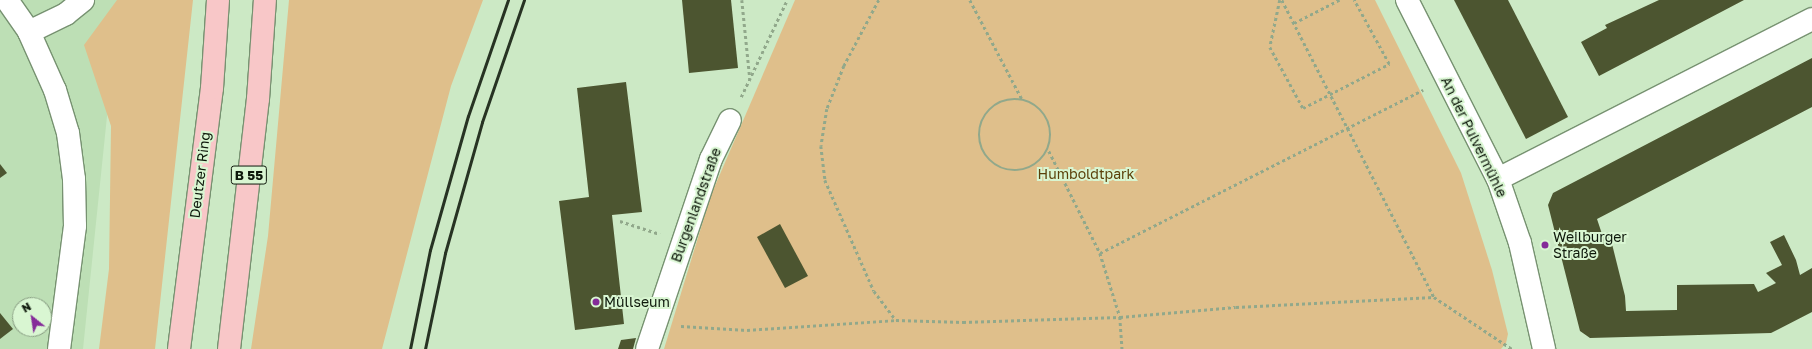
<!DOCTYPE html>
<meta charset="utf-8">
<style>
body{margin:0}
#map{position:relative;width:1812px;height:349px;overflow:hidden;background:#cce9c5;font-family:"Golos Text",sans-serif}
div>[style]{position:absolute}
.built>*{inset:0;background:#bddfb5}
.green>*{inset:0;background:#dfbf8b}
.building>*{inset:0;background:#4c5530}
.path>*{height:2.5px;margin-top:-1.25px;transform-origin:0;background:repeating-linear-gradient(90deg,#91a88b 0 3px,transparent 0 6px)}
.path>.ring{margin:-1.25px;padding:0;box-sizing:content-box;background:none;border:2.5px solid #91a88b;border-radius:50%}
.roads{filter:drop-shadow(1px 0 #779271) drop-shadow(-1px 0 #779271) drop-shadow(0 1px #779271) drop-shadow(0 -1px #779271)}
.minor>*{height:22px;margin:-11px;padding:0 11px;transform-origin:11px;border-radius:11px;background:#fff}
.major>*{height:22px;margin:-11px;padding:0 11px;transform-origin:11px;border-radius:11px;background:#f8c7c8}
.rail>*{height:3px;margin:-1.5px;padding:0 1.5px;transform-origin:1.5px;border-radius:1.5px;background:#273323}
.dots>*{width:11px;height:11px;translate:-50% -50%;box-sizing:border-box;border:2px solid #d9f6d2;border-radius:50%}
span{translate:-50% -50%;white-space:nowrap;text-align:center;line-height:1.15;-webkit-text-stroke:4px #d9f6d2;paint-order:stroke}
.shield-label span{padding:1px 3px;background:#d9f6d2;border:1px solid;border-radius:3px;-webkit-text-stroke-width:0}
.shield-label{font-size:13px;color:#0e180b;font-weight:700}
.street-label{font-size:14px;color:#0e180b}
.park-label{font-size:14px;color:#5b4009}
.poi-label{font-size:14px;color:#0e180b}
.left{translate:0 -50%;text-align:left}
.north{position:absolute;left:12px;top:297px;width:40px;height:40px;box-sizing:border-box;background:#d9f6d2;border:1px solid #889d82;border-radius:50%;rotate:330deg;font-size:11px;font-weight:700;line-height:16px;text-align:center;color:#0e180b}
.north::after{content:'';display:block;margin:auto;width:14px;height:18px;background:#852c99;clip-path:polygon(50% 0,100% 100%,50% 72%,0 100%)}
</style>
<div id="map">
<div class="built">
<i style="clip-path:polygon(evenodd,0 0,119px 0,83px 349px,0 349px,0 0,20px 305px,44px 305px,44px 329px,20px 329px,20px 305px)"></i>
</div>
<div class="green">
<i style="clip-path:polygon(117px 0,193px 0,155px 349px,99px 349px,109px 269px,111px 126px,84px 45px)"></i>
<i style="clip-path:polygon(289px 0,483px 0,451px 86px,382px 349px,251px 349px,268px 236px)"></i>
<i style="clip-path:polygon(795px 0,1375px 0,1461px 173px,1492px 270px,1508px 334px,1506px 343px,1501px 349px,664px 349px,711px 195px)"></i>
</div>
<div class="building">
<i style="clip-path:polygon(682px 0,731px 0,738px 68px,689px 73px)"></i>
<i style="clip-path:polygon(1454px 0,1508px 0,1568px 117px,1526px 139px)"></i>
<i style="clip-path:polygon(1659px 0,1744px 0,1599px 76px,1581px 42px,1607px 28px,1605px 25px)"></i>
<i style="clip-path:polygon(1812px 58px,1812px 107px,1597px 219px,1602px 234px,1609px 232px,1625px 296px,1626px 311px,1677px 310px,1677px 285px,1754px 284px,1758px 292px,1776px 283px,1766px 273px,1782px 265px,1770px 242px,1784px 235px,1796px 260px,1800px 275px,1812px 268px,1812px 312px,1771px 333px,1590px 338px,1580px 331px,1548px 205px,1553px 193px)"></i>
<i style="clip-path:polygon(626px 82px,642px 212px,612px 215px,624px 324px,575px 330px,559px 201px,589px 197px,577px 88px)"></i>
<i style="clip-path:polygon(0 164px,7px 173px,0 178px)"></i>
<i style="clip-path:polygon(780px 224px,808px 276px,785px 288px,757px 237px)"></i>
<i style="clip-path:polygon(0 313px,13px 329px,0 339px)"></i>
<i style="clip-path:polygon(636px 338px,633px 349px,618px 349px,621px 340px)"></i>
</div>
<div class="path">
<i style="left:742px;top:0;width:79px;rotate:84.2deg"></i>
<i style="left:879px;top:0;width:75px;rotate:117.9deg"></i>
<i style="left:844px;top:66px;width:46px;rotate:111.6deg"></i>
<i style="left:827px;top:109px;width:37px;rotate:99deg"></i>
<i style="left:821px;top:146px;width:34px;rotate:83deg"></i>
<i style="left:825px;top:180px;width:121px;rotate:66.2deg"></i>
<i style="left:874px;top:291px;width:36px;rotate:53deg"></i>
<i style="left:970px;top:0;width:112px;rotate:62.3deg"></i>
<i style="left:1280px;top:0;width:48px;rotate:102deg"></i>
<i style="left:1270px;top:47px;width:69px;rotate:61.6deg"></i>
<i style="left:1303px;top:108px;width:97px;rotate:-27.1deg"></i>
<i style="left:1389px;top:64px;width:73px;rotate:-118.7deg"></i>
<i style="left:1282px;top:0;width:334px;rotate:62.9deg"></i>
<i style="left:1294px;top:23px;width:51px;rotate:-27.1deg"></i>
<i style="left:741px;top:97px;width:107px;rotate:-64.6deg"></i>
<i class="ring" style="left:979px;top:99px;width:69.5px;height:69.5px"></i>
<i style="left:1049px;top:151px;width:114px;rotate:63.4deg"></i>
<i style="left:1100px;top:253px;width:67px;rotate:72.6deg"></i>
<i style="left:1120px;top:317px;width:32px;rotate:86deg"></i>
<i style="left:620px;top:221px;width:42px;rotate:18deg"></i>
<i style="left:1100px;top:253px;width:362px;rotate:-26.8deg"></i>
<i style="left:681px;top:326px;width:66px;rotate:3.5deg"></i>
<i style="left:747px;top:330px;width:149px;rotate:-3.8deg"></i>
<i style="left:896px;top:320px;width:67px;rotate:1.7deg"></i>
<i style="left:963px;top:322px;width:157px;rotate:-1.8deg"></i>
<i style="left:1120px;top:317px;width:116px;rotate:-4.9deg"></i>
<i style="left:1236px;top:307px;width:198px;rotate:-2.9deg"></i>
<i style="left:1434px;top:297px;width:94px;rotate:33.7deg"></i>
</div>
<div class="roads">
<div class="minor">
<i style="left:7px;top:0;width:39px;rotate:55deg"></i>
<i style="left:29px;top:32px;width:64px;rotate:65.9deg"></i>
<i style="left:55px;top:90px;width:45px;rotate:73.2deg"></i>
<i style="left:68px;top:133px;width:46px;rotate:82.6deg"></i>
<i style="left:74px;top:179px;width:47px;rotate:88.8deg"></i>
<i style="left:75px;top:226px;width:124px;rotate:97.4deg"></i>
<i style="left:1407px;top:0;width:201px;rotate:63.1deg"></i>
<i style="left:1498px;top:179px;width:68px;rotate:71deg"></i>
<i style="left:1520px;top:243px;width:109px;rotate:77.2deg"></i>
<i style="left:29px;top:32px;width:41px;rotate:-25.9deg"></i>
<i style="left:66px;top:14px;width:22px;rotate:-39deg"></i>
<i style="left:1498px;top:179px;width:352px;rotate:-27deg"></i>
<i style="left:647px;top:349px;width:200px;rotate:-71.4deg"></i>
<i style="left:711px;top:159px;width:43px;rotate:-64deg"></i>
</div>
<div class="major">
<i style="left:179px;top:349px;width:263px;rotate:-82.8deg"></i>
<i style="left:212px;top:88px;width:88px;rotate:-86.1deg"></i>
<i style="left:229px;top:349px;width:252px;rotate:-83.4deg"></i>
<i style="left:258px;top:99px;width:99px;rotate:-86deg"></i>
</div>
</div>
<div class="rail">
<i style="left:410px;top:349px;width:101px;rotate:-78.6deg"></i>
<i style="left:430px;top:250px;width:139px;rotate:-74.2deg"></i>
<i style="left:468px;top:116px;width:123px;rotate:-71deg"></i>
<i style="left:425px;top:349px;width:98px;rotate:-78.2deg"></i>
<i style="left:445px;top:253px;width:136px;rotate:-74.2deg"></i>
<i style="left:482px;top:122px;width:129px;rotate:-71deg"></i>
</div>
<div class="dots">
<i style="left:1545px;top:245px;background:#852c99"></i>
<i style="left:596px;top:302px;background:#852c99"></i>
</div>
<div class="shield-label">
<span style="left:249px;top:175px">B 55</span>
</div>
<div class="street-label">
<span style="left:1474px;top:137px;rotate:64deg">An der Pulvermühle</span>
<span style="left:200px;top:175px;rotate:-83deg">Deutzer Ring</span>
<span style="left:696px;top:205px;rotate:-70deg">Burgenlandstraße</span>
</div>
<div class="park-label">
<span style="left:1086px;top:174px">Humboldtpark</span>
</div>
<div class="poi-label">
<span class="left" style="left:1553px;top:245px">Weilburger<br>Straße</span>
<span class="left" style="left:604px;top:302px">Müllseum</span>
</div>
<div class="north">N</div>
</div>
